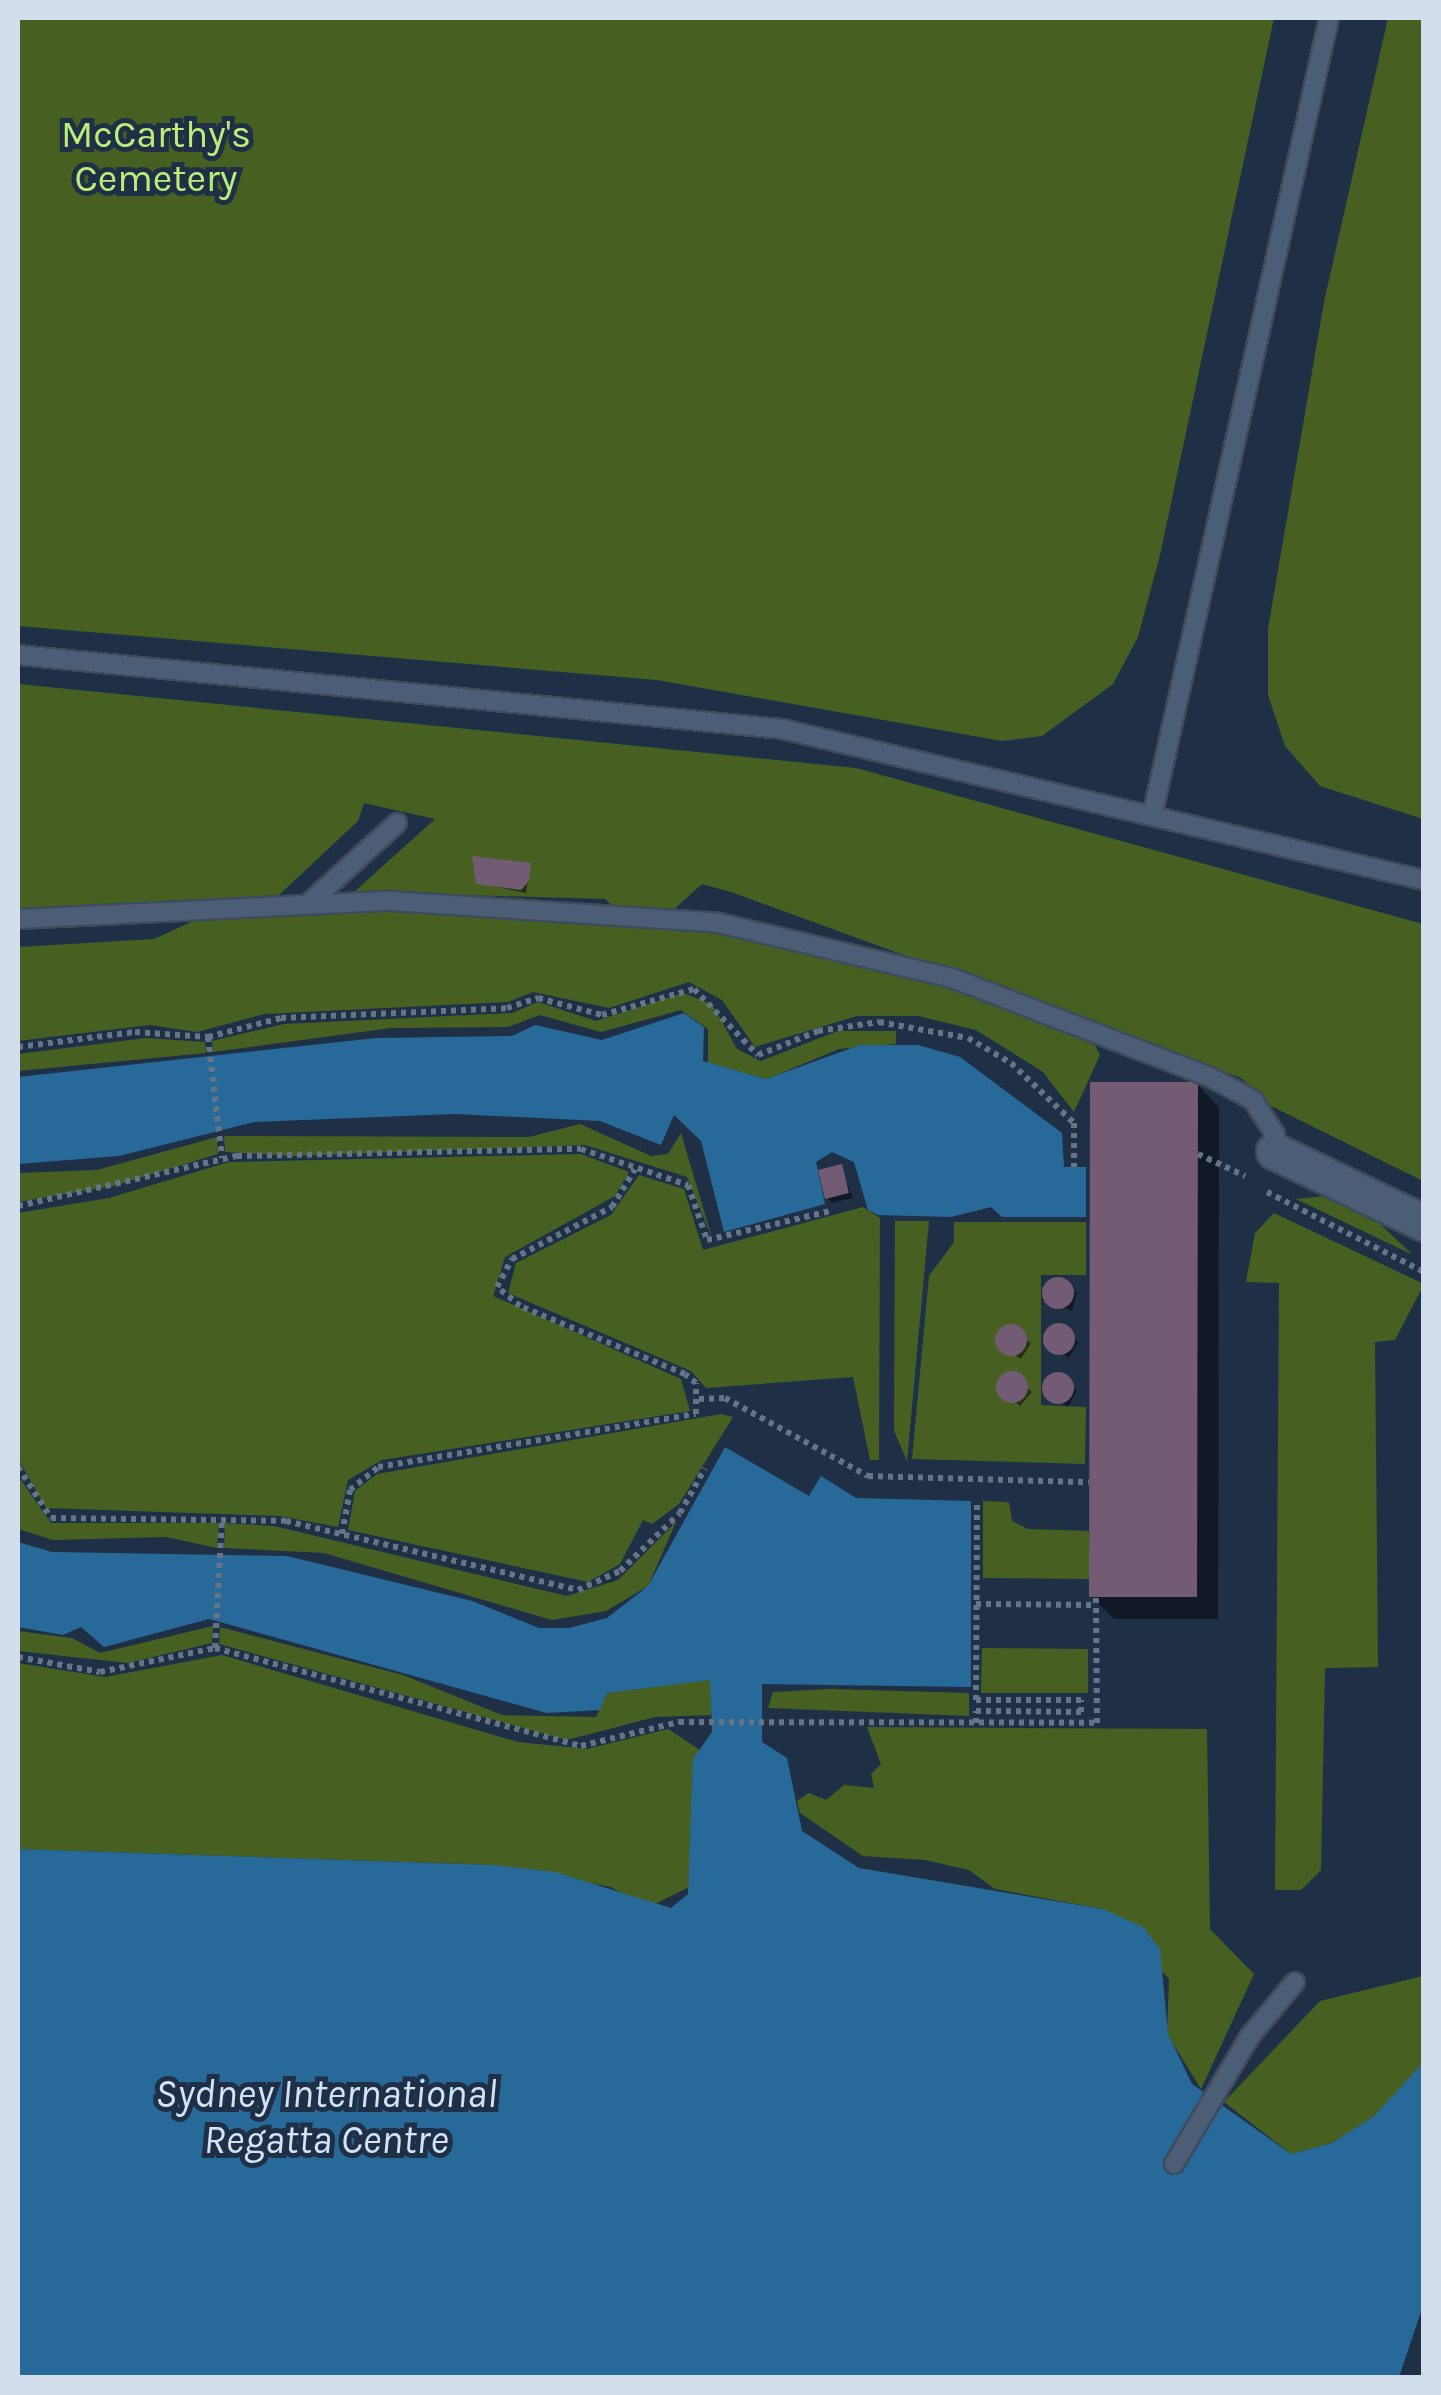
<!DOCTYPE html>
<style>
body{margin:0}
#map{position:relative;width:1441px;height:2395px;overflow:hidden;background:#1f3046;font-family:Karla,sans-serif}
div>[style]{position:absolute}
.green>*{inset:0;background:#476022}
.water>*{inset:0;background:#276a99}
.shadow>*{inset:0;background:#0007}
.building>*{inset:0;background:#725b73}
.round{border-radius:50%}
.path>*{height:6px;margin-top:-3px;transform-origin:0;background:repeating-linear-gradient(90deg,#657487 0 5px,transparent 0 10px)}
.roads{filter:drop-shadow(2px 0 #3d4b5d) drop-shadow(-2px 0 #3d4b5d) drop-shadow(0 2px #3d4b5d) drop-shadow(0 -2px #3d4b5d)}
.service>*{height:18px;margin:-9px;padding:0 9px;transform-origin:9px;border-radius:9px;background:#4c5e76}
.minor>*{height:35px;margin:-17.5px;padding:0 17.5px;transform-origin:17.5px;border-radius:17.5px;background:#4c5e76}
span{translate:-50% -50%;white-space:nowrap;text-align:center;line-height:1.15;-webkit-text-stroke:10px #1f3046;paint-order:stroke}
.park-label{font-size:38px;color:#bbee79}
.water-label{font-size:40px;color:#d0e4f5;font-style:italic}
.frame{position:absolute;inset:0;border:20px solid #d3deec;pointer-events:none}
</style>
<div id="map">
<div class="green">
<i style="clip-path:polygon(18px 18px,1274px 18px,1160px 555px,1138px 637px,1113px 684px,1042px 736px,1002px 741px,657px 680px,18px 626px)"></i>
<i style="clip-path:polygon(1388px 18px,1424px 18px,1423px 819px,1320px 786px,1285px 746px,1268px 695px,1268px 629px,1324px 302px)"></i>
<i style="clip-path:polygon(18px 684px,856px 768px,1423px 924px,1423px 1181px,1269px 1105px,1241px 1078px,731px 892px,702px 884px,670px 913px,616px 909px,605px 899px,354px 892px,435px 819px,364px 803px,358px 821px,279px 895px,18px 911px)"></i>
<i style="clip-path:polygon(361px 907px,728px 930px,906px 969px,1092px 1040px,1100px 1055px,1074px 1112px,1043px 1072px,976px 1030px,918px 1016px,857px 1016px,755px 1047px,722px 1000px,689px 982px,609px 1008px,533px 992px,508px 1002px,264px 1014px,197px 1032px,150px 1025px,18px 1041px,18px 947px,154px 939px,200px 918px)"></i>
<i style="clip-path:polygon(683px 993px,712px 1004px,737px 1049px,761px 1061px,838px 1031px,896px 1031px,896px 1044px,839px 1049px,767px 1079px,708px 1063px,708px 1029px,681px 1010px,601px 1032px,540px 1015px,508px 1027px,391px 1028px,213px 1052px,212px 1041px,284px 1024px,512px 1013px,538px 1002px,596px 1021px)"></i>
<i style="clip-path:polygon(146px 1038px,205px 1042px,206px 1053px,18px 1071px,18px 1054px)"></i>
<i style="clip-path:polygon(580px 1124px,651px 1156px,668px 1154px,681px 1133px,712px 1238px,687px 1177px,585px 1145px,294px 1156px,225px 1152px,224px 1136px,529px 1137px)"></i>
<i style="clip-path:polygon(217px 1137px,218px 1154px,113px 1186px,18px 1202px,18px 1173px,97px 1170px)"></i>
<i style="clip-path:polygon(581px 1154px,629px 1172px,615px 1196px,505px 1257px,493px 1296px,681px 1379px,690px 1411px,382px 1460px,348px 1480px,338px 1527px,279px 1516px,46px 1508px,18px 1459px,18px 1213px,109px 1198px,229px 1162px)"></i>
<i style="clip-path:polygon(639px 1175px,684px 1189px,703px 1250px,863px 1207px,880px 1218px,879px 1460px,870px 1460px,853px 1377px,706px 1388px,691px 1371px,508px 1293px,516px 1263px,611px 1215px)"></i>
<i style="clip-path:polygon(1326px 1196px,1364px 1209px,1413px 1255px,1296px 1199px)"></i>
<i style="clip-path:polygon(1274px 1213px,1424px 1284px,1395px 1340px,1375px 1342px,1378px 1667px,1325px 1668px,1321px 1870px,1301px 1890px,1275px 1890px,1279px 1283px,1246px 1282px,1255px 1233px)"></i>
<i style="clip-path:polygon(895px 1221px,929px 1221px,907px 1461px,894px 1431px)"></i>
<i style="clip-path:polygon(954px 1222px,1086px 1222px,1086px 1275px,1041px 1275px,1041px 1405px,1086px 1407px,1085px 1464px,912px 1459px,929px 1276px,954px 1242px)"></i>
<i style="clip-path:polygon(721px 1414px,733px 1417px,679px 1504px,652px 1524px,643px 1520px,620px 1564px,588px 1582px,348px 1530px,355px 1491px,377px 1474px)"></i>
<i style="clip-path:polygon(18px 1476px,51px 1523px,219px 1523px,217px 1548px,166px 1537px,53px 1540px,18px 1529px)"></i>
<i style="clip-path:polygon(983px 1501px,1009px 1502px,1012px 1521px,1028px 1529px,1089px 1531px,1089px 1579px,983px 1578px)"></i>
<i style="clip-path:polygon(676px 1522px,648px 1586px,606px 1611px,552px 1620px,324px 1553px,224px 1548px,225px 1523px,274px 1526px,567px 1596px,618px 1580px)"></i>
<i style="clip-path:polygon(213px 1626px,212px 1643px,128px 1663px,18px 1651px,18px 1631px,72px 1638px,100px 1653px)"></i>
<i style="clip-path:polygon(220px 1627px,403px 1675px,502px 1715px,596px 1717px,607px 1693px,711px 1679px,711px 1715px,655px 1717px,567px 1740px,219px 1644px)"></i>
<i style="clip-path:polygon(982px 1648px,1088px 1649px,1088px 1693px,981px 1693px)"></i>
<i style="clip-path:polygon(222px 1655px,518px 1742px,587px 1749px,668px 1729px,700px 1750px,689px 1887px,647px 1908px,611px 1887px,493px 1865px,18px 1849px,18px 1663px,105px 1677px)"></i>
<i style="clip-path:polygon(830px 1689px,969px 1693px,969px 1716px,768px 1708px,773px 1692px)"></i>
<i style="clip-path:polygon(867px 1727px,1207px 1729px,1210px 1929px,1254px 1974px,1201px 2089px,1167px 2034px,1169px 1979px,1103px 1909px,995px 1889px,969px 1870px,925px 1860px,863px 1856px,800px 1813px,797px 1801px,809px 1793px,826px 1800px,844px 1785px,874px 1788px,871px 1774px,881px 1764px)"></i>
<i style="clip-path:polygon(1423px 1976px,1423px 2063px,1375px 2116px,1332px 2143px,1291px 2154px,1224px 2102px,1320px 2001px)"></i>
</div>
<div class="water">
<i style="clip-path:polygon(684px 1013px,704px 1027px,703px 1061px,766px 1079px,860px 1045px,918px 1045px,960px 1057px,1062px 1133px,1064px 1167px,1086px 1167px,1086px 1217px,1002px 1217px,991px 1207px,951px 1217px,878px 1215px,868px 1210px,854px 1162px,832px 1152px,816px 1162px,825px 1204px,724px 1232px,701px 1141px,674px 1115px,661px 1145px,600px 1121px,454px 1114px,254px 1122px,119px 1156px,18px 1164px,18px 1077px,376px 1038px,512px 1036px,535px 1025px,602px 1040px)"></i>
<i style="clip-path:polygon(725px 1447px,809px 1496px,821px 1476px,856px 1498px,971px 1501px,971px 1687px,762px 1684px,762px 1742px,787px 1758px,802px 1831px,859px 1868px,1103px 1909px,1143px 1927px,1160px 1949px,1168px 2034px,1192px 2084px,1291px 2154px,1332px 2143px,1374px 2116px,1423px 2063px,1423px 2306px,1399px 2377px,18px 2377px,18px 1849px,493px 1865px,555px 1872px,671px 1908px,688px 1894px,693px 1759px,712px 1732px,710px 1680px,607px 1693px,600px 1710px,547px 1713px,209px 1619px,104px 1647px,81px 1627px,63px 1635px,18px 1627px,18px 1542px,52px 1552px,287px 1556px,472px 1601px,539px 1628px,569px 1628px,607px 1618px,648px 1586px)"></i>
</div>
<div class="shadow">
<i style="clip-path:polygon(530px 866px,526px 893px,479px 883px)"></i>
<i style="clip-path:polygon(1197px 1084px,1219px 1107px,1218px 1619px,1114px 1619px,1091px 1596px)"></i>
<i style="clip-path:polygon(841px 1167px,853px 1198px,832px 1203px,827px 1198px)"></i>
<i style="clip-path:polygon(1052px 1283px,1077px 1293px,1072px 1311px,1047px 1300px)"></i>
<i style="clip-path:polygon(1055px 1327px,1078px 1342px,1069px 1358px,1046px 1343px)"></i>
<i style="clip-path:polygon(1007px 1328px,1031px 1343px,1021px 1359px,998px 1344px)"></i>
<i style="clip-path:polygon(1010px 1374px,1032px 1392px,1020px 1406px,999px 1388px)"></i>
<i style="clip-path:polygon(1054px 1375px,1077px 1390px,1068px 1407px,1045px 1391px)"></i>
</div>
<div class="building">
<i style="clip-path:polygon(472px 856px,531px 863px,529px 881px,521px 890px,476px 884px)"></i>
<i style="clip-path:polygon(1090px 1082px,1198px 1082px,1197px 1597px,1089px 1597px)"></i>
<i style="clip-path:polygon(842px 1164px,849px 1193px,825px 1199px,818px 1170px)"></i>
<i class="round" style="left:1042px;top:1277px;width:32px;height:32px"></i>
<i class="round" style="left:1043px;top:1323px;width:32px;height:32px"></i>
<i class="round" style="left:995px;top:1324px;width:32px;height:32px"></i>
<i class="round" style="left:996px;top:1371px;width:32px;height:32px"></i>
<i class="round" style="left:1042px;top:1372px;width:32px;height:32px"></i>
</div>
<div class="path">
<i style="left:208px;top:1037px;width:122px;rotate:83.4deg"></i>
<i style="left:18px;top:1047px;width:118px;rotate:-7.3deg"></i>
<i style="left:135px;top:1032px;width:73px;rotate:3.9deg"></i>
<i style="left:208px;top:1037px;width:75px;rotate:-14.6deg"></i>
<i style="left:281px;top:1018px;width:226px;rotate:-2.5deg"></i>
<i style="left:507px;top:1008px;width:33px;rotate:-18deg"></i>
<i style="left:538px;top:998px;width:66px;rotate:14.9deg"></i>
<i style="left:602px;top:1015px;width:96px;rotate:-15.8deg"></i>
<i style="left:694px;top:989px;width:92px;rotate:45.9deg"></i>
<i style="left:758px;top:1055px;width:65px;rotate:-21.8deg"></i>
<i style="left:818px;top:1031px;width:62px;rotate:-8.4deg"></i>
<i style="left:879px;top:1022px;width:90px;rotate:10.2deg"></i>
<i style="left:968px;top:1038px;width:50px;rotate:30.2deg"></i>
<i style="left:1011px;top:1063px;width:87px;rotate:43.6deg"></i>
<i style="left:1074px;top:1123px;width:44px;rotate:90deg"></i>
<i style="left:1198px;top:1154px;width:52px;rotate:25.1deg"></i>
<i style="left:1267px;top:1192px;width:176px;rotate:27deg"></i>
<i style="left:18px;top:1206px;width:225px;rotate:-12.9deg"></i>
<i style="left:237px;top:1156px;width:344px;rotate:-1.2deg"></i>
<i style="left:581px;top:1149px;width:113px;rotate:18.6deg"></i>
<i style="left:688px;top:1185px;width:58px;rotate:70.9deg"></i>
<i style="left:707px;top:1240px;width:127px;rotate:-13.2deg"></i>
<i style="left:699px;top:1399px;width:26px;rotate:-2deg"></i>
<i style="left:725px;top:1398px;width:163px;rotate:28.6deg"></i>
<i style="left:868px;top:1476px;width:221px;rotate:1.6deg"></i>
<i style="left:18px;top:1467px;width:61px;rotate:57.1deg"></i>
<i style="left:51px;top:1518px;width:235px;rotate:0.7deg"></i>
<i style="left:286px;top:1521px;width:300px;rotate:13.3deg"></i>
<i style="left:578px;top:1590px;width:46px;rotate:-24.3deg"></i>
<i style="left:620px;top:1571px;width:83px;rotate:-44deg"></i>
<i style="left:680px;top:1513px;width:51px;rotate:-60.9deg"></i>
<i style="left:342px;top:1534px;width:45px;rotate:-79.7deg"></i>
<i style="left:350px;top:1490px;width:36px;rotate:-39deg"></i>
<i style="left:378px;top:1467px;width:322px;rotate:-9.5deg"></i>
<i style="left:696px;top:1414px;width:31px;rotate:-90deg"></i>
<i style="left:696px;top:1383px;width:14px;rotate:-141deg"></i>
<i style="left:685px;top:1374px;width:178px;rotate:-157.6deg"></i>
<i style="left:520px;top:1306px;width:30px;rotate:-140deg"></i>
<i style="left:497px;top:1287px;width:32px;rotate:-62deg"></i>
<i style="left:512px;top:1259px;width:113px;rotate:-27.5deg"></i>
<i style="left:612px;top:1207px;width:44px;rotate:-58.8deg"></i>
<i style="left:976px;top:1604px;width:120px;rotate:0.5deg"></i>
<i style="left:215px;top:1648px;width:130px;rotate:-86.9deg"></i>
<i style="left:18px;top:1657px;width:83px;rotate:10.4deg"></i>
<i style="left:100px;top:1672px;width:117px;rotate:-11.8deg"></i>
<i style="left:215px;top:1648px;width:379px;rotate:15deg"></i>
<i style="left:581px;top:1746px;width:101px;rotate:-13.8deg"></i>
<i style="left:679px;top:1722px;width:418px;rotate:0.1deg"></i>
<i style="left:1097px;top:1723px;width:126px;rotate:-90.5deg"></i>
<i style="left:976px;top:1723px;width:12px;rotate:-90deg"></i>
<i style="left:976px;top:1711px;width:105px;rotate:0.5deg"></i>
<i style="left:1081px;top:1712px;width:12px;rotate:-90deg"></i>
<i style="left:1081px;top:1700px;width:105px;rotate:180deg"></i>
<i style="left:976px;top:1700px;width:196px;rotate:-89.7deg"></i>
</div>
<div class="roads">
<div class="service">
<i style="left:18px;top:655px;width:768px;rotate:5.53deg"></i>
<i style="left:782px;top:729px;width:660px;rotate:13.24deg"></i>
<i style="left:1153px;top:812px;width:813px;rotate:-77.5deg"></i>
<i style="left:309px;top:903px;width:119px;rotate:-42.3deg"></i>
<i style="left:18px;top:919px;width:373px;rotate:-2.8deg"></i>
<i style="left:391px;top:901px;width:329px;rotate:3.8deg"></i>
<i style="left:719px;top:923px;width:239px;rotate:13.3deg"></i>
<i style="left:952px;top:978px;width:276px;rotate:21deg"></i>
<i style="left:1210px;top:1077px;width:49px;rotate:28.1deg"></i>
<i style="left:1253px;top:1100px;width:40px;rotate:57.1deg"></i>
<i style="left:1275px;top:1134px;width:17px;rotate:93deg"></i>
<i style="left:1174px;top:2164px;width:149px;rotate:-59.3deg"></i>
<i style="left:1250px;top:2036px;width:70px;rotate:-50.2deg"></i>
</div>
<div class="minor">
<i style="left:1274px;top:1151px;width:166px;rotate:25.6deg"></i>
</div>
</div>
<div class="park-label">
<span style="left:156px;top:157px">McCarthy's<br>Cemetery</span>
</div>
<div class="water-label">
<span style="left:326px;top:2117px">Sydney International<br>Regatta Centre</span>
</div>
<div class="frame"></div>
</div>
